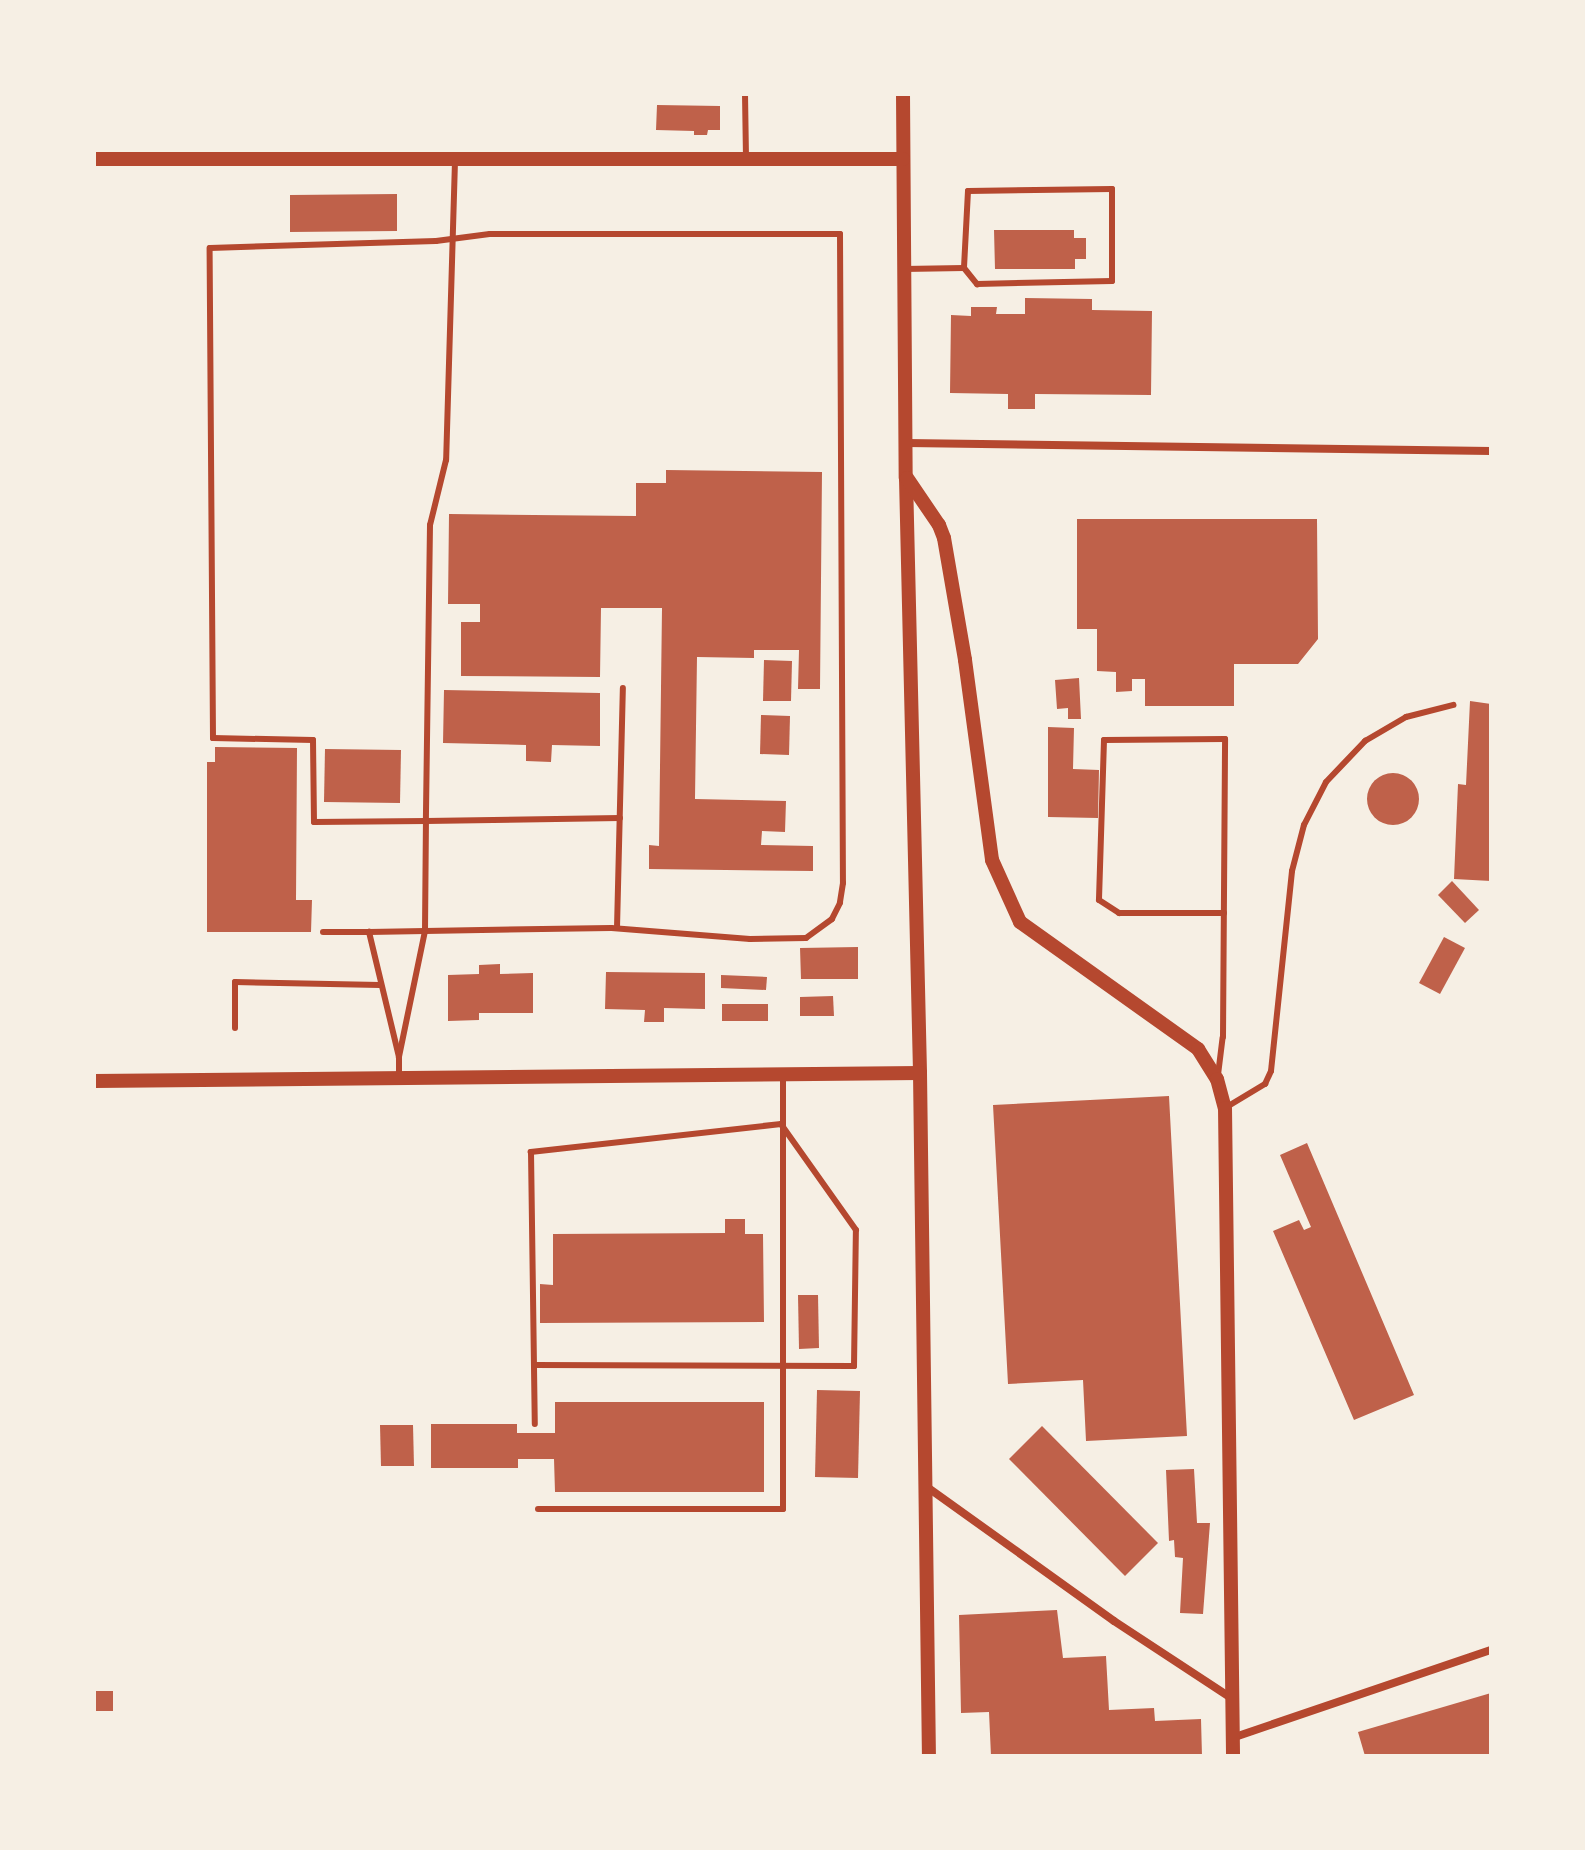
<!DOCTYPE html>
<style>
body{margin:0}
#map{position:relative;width:1585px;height:1850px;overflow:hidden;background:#f6efe4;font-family:"Alegreya Sans",sans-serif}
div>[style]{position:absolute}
.building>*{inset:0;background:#bf614a}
.round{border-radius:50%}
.service>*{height:6px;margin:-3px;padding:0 3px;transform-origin:3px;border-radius:3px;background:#b5482f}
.minor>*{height:8px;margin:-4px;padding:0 4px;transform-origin:4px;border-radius:4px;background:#b5482f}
.tertiary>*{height:14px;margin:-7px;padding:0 7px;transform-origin:7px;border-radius:7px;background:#b5482f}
span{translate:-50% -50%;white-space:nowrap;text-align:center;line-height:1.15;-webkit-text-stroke:8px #f6efe4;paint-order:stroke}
.frame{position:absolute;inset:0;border:96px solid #f6efe4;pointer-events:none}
</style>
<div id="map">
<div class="building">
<i style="clip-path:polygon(657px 105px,720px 106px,720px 130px,708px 130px,707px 135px,694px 135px,694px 131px,656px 130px)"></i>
<i style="clip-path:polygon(397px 194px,397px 231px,290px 232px,290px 195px)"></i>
<i style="clip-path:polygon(994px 230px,1074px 230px,1074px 238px,1086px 238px,1086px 259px,1075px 259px,1075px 269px,995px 269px)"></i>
<i style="clip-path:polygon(1025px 298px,1092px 299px,1092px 310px,1152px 311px,1151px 395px,1035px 394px,1035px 409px,1008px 409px,1008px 394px,950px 393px,951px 315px,971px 316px,971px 307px,997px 307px,996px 314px,1025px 314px)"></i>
<i style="clip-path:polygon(666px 470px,822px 472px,820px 689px,798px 689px,799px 650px,754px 650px,754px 658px,697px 657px,695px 799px,786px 801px,785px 832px,762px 831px,761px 845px,813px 846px,813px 871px,649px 869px,649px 845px,659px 846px,662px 608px,601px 608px,600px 677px,461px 676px,461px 622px,480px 622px,480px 604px,448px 604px,449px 514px,636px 516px,636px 483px,666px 483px)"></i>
<i style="clip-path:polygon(1077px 519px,1317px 519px,1318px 639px,1298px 664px,1234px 664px,1234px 706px,1145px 706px,1145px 679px,1132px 679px,1132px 691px,1116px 692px,1116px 672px,1097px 671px,1097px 629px,1077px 629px)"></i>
<i style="clip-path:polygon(764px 660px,792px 661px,791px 701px,763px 701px)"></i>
<i style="clip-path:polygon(1079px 678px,1081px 719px,1068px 719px,1068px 708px,1057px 709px,1055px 680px)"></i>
<i style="clip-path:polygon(444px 690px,600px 693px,600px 746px,552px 745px,551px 762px,526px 761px,526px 745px,443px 743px)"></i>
<i style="clip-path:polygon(1470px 701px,1491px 704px,1491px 881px,1454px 879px,1458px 784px,1466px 785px)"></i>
<i style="clip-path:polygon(761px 715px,790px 716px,789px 755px,760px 754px)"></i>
<i style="clip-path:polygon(1048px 727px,1074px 728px,1073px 769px,1099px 770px,1098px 818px,1048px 817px)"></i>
<i style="clip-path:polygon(215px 747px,297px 748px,296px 900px,312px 900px,311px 932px,207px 932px,207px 762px,215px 762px)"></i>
<i style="clip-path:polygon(325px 749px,401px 750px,400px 803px,324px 802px)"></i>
<i class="round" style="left:1367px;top:773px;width:52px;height:52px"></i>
<i style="clip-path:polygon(1452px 881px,1479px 910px,1465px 923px,1438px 895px)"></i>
<i style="clip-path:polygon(1444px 937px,1465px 948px,1440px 994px,1419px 983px)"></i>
<i style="clip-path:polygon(858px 947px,858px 979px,801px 979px,800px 948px)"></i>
<i style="clip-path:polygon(500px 964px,500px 974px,533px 973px,533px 1013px,479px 1013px,479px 1020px,448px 1021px,448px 975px,479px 974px,479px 965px)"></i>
<i style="clip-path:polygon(606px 972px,705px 973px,705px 1009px,664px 1008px,664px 1022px,644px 1022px,645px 1010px,605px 1009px)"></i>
<i style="clip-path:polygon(721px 975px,767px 977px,766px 990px,721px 988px)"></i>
<i style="clip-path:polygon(833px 996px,834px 1016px,800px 1016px,800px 997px)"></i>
<i style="clip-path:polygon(722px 1004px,768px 1004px,768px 1021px,722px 1021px)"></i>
<i style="clip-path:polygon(1169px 1096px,1187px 1436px,1086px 1441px,1083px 1380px,1008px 1384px,993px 1105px)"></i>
<i style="clip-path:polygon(1307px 1143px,1414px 1395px,1354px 1420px,1273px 1231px,1299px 1220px,1304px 1230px,1311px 1227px,1280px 1155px)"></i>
<i style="clip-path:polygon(725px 1219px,745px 1219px,745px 1234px,763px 1234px,764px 1322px,540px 1323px,540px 1284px,553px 1285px,553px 1234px,725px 1233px)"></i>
<i style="clip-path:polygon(798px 1295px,818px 1295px,819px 1348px,799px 1349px)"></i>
<i style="clip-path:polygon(817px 1390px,860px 1391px,858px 1478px,815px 1477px)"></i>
<i style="clip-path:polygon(555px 1402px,764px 1402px,764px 1492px,555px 1492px,554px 1459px,518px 1459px,518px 1468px,431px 1468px,431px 1424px,517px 1424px,517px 1433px,555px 1433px)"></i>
<i style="clip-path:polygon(380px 1425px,413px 1425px,414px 1466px,381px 1466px)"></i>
<i style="clip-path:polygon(1042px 1426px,1158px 1543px,1125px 1576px,1009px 1459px)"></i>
<i style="clip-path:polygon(1194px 1469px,1197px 1523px,1210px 1523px,1203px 1614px,1180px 1613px,1183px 1558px,1175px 1557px,1174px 1540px,1169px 1541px,1166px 1470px)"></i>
<i style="clip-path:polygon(1057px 1610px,1063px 1658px,1106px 1656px,1109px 1710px,1154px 1708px,1155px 1721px,1201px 1719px,1202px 1756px,991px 1756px,989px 1712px,961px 1713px,959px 1615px)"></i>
<i style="clip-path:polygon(94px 1691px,113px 1691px,113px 1711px,94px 1711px)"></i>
<i style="clip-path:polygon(1491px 1693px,1491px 1756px,1365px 1756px,1358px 1732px)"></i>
</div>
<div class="service">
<i style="left:745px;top:94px;width:64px;rotate:89.1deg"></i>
<i style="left:455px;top:161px;width:299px;rotate:91.7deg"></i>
<i style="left:446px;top:460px;width:67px;rotate:103.8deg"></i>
<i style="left:430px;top:525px;width:296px;rotate:90.8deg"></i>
<i style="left:426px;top:821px;width:194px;rotate:-0.9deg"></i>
<i style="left:904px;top:269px;width:60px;rotate:-1deg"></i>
<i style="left:964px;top:268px;width:21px;rotate:51deg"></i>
<i style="left:977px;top:284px;width:135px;rotate:-1.3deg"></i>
<i style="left:1112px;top:281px;width:92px;rotate:-90deg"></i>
<i style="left:1112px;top:189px;width:144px;rotate:179.2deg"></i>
<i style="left:968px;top:191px;width:77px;rotate:93deg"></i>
<i style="left:617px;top:928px;width:240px;rotate:-88.6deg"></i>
<i style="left:323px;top:932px;width:46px"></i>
<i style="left:235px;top:1028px;width:46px;rotate:-90deg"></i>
<i style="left:235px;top:982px;width:145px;rotate:1.2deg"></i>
<i style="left:399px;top:1057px;width:129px;rotate:-103.5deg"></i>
<i style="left:369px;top:932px;width:56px;rotate:-1deg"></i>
<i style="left:425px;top:931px;width:110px;rotate:-89.5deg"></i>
<i style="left:426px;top:821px;width:112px;rotate:179.5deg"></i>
<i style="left:314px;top:822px;width:82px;rotate:-90.7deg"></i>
<i style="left:313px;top:740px;width:100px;rotate:-178.9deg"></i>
<i style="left:213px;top:738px;width:490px;rotate:-90.4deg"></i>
<i style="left:210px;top:248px;width:226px;rotate:-1.8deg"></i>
<i style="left:436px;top:241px;width:54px;rotate:-7.4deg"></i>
<i style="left:490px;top:234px;width:350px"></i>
<i style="left:840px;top:234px;width:649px;rotate:89.74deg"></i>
<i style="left:843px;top:883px;width:20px;rotate:99deg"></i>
<i style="left:840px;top:903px;width:18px;rotate:117deg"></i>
<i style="left:832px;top:919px;width:32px;rotate:144deg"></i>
<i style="left:806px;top:938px;width:56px;rotate:179deg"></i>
<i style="left:750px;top:939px;width:139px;rotate:-175.5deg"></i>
<i style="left:611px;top:928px;width:186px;rotate:179.1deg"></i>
<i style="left:425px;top:931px;width:129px;rotate:101.7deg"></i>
<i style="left:399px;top:1057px;width:21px;rotate:90deg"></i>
<i style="left:1218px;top:1075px;width:38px;rotate:-83deg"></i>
<i style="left:1223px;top:1037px;width:298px;rotate:-89.6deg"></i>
<i style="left:1225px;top:739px;width:121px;rotate:179.5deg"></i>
<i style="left:1104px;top:740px;width:160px;rotate:91.8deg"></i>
<i style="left:1099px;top:900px;width:24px;rotate:33deg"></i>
<i style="left:1119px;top:913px;width:105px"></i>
<i style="left:1225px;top:1108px;width:47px;rotate:-31deg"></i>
<i style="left:1265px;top:1084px;width:14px;rotate:-65deg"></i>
<i style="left:1271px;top:1071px;width:201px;rotate:-84deg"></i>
<i style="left:1292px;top:871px;width:48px;rotate:-75.4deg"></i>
<i style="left:1304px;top:825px;width:48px;rotate:-62.9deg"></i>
<i style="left:1326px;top:782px;width:57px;rotate:-46.4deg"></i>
<i style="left:1365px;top:741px;width:48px;rotate:-30.3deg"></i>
<i style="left:1406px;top:717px;width:49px;rotate:-14.3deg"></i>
<i style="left:534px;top:1365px;width:320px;rotate:0.2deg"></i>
<i style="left:854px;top:1366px;width:136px;rotate:-89.2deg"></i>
<i style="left:856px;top:1230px;width:130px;rotate:-125.3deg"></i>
<i style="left:781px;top:1124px;width:252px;rotate:173.6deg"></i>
<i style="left:531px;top:1152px;width:272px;rotate:89.2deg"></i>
<i style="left:538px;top:1509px;width:245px"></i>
<i style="left:783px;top:1509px;width:435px;rotate:-90deg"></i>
</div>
<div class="minor">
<i style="left:907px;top:443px;width:584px;rotate:0.78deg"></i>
<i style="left:927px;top:1487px;width:230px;rotate:35.6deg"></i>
<i style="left:1114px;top:1621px;width:140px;rotate:33.3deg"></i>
<i style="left:1232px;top:1738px;width:274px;rotate:-18.8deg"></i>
</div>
<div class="tertiary">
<i style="left:903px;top:94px;width:384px;rotate:89.6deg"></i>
<i style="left:906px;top:478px;width:595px;rotate:88.65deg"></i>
<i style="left:920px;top:1073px;width:683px;rotate:89.25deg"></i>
<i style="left:94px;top:159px;width:809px"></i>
<i style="left:907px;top:478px;width:57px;rotate:55.8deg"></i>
<i style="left:939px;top:525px;width:14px;rotate:69deg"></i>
<i style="left:944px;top:538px;width:124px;rotate:80.2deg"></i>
<i style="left:965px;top:660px;width:202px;rotate:82.3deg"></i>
<i style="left:992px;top:860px;width:68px;rotate:65.7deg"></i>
<i style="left:1020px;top:922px;width:219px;rotate:35.5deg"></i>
<i style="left:1198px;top:1049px;width:36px;rotate:58deg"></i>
<i style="left:1217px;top:1079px;width:30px;rotate:75deg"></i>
<i style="left:1225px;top:1108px;width:648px;rotate:89.29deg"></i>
<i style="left:94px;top:1081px;width:826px;rotate:-0.55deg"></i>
</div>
<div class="frame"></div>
</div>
